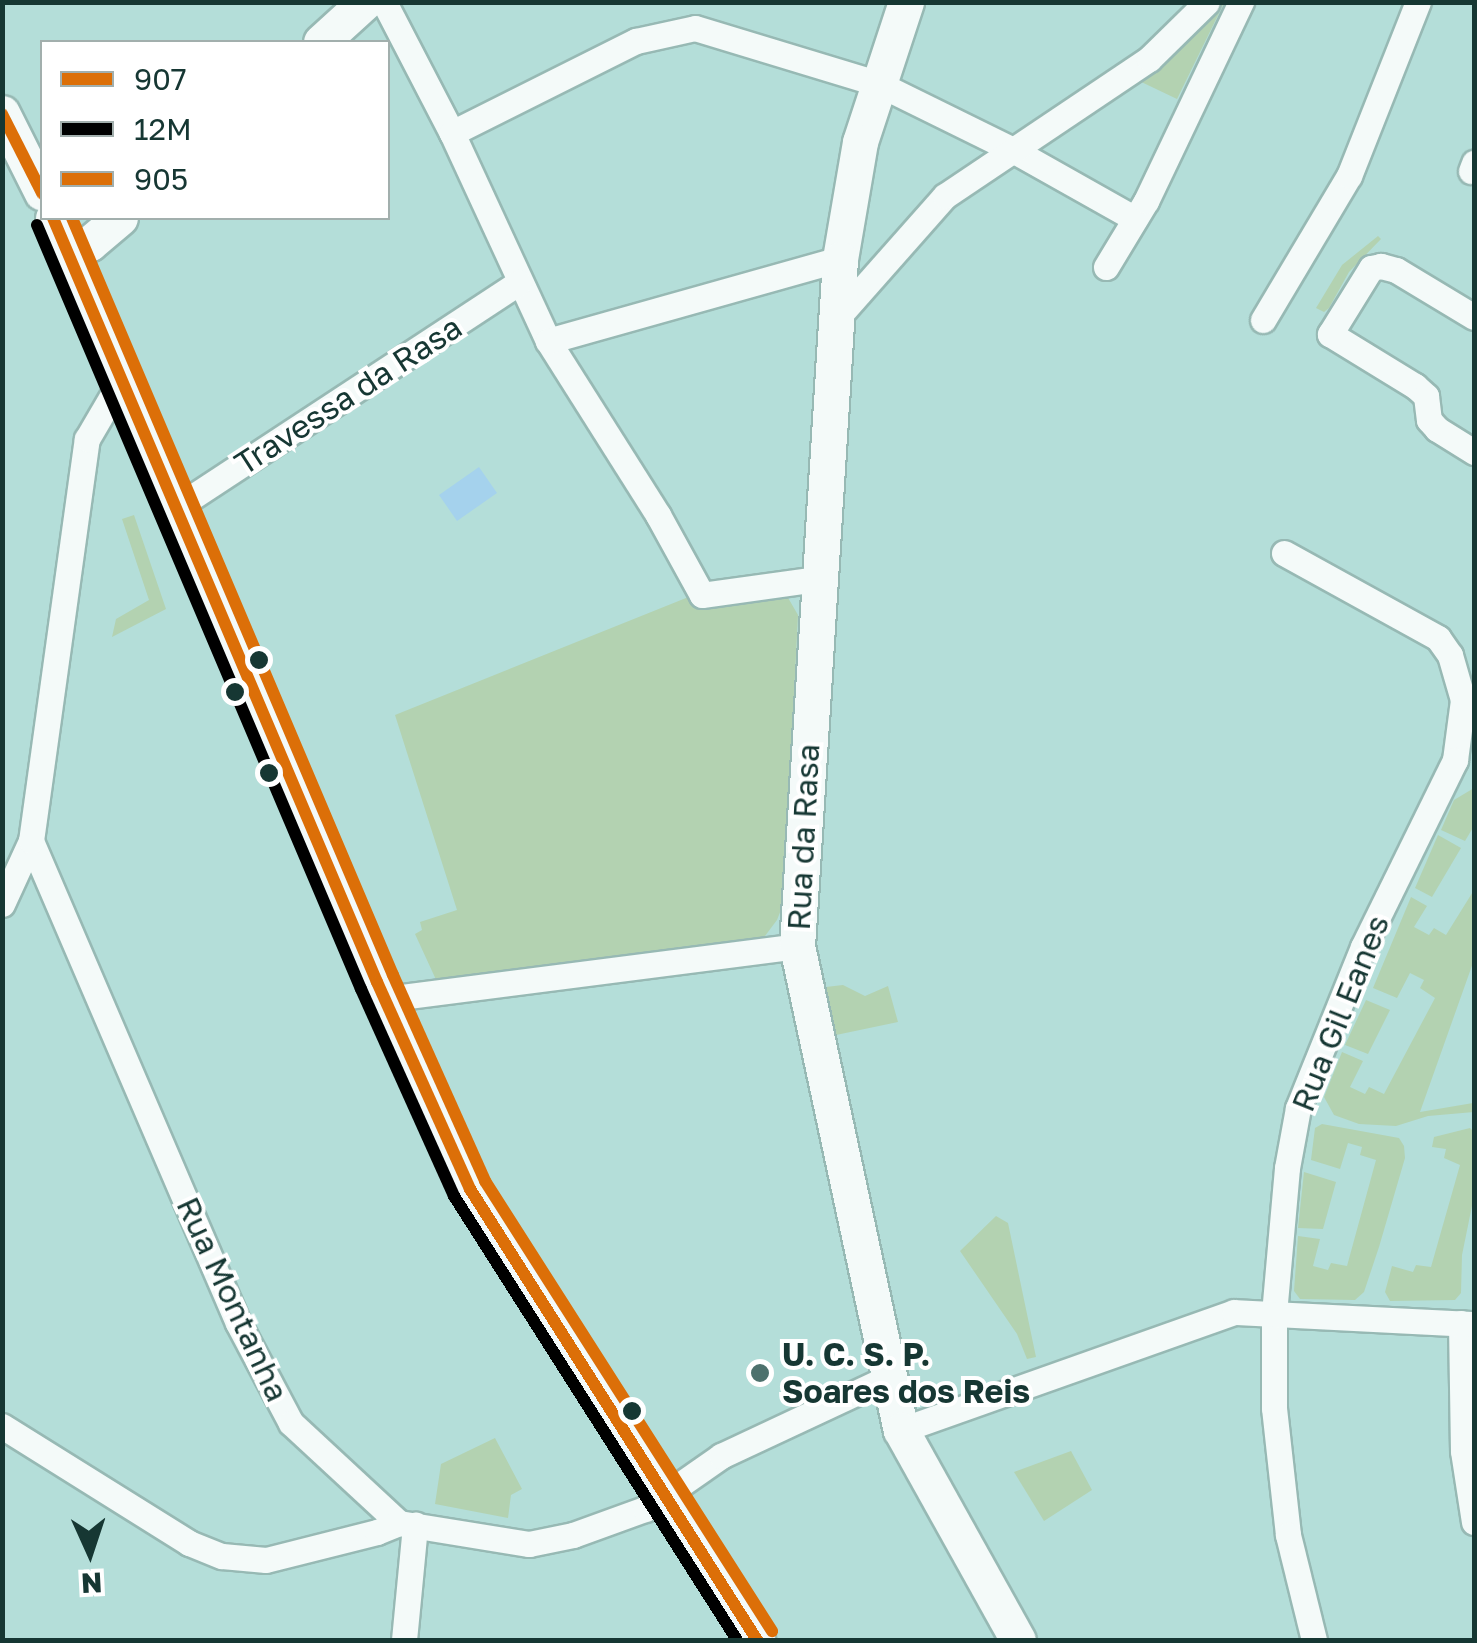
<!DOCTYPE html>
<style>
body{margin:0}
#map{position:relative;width:1477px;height:1643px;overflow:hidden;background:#b4ded9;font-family:"Golos Text",sans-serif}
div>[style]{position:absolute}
.green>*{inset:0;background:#b3d2b1}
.water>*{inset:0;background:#a5d2ed}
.roads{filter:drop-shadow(2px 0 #97b9b4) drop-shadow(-2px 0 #97b9b4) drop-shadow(0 2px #97b9b4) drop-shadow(0 -2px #97b9b4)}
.street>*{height:25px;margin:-12.5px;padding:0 12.5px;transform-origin:12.5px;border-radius:12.5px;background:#f4faf9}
.secondary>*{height:35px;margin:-17.5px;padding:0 17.5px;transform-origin:17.5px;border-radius:17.5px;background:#f4faf9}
.bus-1>*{height:12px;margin:-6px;padding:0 6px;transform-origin:6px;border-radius:6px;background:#dc6f08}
.bus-2>*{height:12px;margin:-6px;padding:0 6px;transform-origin:6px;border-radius:6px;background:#000}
.bus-3>*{height:12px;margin:-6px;padding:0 6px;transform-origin:6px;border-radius:6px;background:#dc6f08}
.dots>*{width:28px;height:28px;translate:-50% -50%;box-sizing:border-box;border:5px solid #fff;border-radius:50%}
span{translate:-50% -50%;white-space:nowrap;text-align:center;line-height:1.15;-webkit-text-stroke:8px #fff;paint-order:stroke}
.street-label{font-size:32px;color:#163733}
.poi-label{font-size:32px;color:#163733;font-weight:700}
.left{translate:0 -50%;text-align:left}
.frame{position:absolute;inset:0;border:5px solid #163733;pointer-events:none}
.legend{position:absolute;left:40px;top:40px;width:350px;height:180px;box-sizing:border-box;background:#fff;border:2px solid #a2afad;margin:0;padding:12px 18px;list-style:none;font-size:30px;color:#163733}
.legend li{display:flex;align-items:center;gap:20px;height:50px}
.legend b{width:50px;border:2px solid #a2afad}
.north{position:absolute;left:40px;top:1503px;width:100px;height:100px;-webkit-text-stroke:8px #fff;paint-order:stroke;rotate:177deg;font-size:28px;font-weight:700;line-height:40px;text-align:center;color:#163733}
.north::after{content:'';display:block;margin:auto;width:35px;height:45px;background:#163733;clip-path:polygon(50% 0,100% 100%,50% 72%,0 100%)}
</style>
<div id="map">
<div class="green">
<i style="clip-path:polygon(1217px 3px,1224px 3px,1177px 99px,1133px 78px)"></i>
<i style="clip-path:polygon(1378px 236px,1381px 239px,1349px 272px,1329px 308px,1324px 312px,1316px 308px,1342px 265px)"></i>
<i style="clip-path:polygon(134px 515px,166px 609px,112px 637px,116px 619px,149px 600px,122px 519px)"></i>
<i style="clip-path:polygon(691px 596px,787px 596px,798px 615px,784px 902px,777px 920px,759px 944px,438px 984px,415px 934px,422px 930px,420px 922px,457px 910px,395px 715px)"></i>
<i style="clip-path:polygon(1474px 788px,1474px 826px,1465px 841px,1441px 830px,1454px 800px)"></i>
<i style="clip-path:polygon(1438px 835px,1461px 848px,1432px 897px,1415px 888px)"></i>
<i style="clip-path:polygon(1474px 890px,1474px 960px,1420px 1112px,1473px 1103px,1474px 1112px,1428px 1116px,1396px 1126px,1359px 1124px,1334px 1115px,1324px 1097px,1342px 1052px,1363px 1061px,1350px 1087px,1365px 1094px,1369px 1087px,1384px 1094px,1435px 998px,1420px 988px,1424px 980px,1410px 973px,1397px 998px,1373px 988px,1411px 897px,1427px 906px,1414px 927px,1429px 935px,1434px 928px,1446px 935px)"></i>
<i style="clip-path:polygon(843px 985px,865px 996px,888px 986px,898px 1022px,836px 1035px,826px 987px)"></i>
<i style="clip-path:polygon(1366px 1000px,1390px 1010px,1368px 1054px,1345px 1045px)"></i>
<i style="clip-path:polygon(1322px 1124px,1399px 1138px,1404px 1146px,1405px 1158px,1379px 1247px,1364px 1292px,1355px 1300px,1300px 1299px,1294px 1291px,1298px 1236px,1320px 1239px,1313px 1266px,1328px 1270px,1331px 1263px,1347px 1266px,1376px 1160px,1360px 1155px,1362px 1147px,1348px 1143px,1340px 1169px,1311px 1160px,1315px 1128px)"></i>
<i style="clip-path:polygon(1470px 1128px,1474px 1132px,1474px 1196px,1462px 1255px,1461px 1293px,1455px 1300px,1390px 1301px,1385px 1292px,1392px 1266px,1413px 1272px,1416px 1265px,1431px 1267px,1460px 1165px,1444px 1158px,1446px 1149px,1432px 1147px,1434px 1137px)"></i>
<i style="clip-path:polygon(1304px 1172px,1336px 1182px,1323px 1229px,1298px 1228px)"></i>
<i style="clip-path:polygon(996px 1216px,1008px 1223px,1036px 1357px,1027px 1359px,1017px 1334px,960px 1251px)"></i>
<i style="clip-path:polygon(495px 1438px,522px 1489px,511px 1495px,508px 1518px,435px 1504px,441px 1464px)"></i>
<i style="clip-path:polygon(1071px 1451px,1092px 1490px,1044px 1521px,1014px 1472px)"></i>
</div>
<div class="water">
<i style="clip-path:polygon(479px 467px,497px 493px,457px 521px,439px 495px)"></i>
</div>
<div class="roads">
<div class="street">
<i style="left:384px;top:2px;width:148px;rotate:62.6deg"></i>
<i style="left:452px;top:133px;width:229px;rotate:65.2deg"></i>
<i style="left:548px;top:341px;width:206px;rotate:57.7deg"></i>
<i style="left:658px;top:515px;width:91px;rotate:61.2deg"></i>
<i style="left:702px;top:595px;width:117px;rotate:-7.9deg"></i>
<i style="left:452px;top:133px;width:206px;rotate:-26.6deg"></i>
<i style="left:636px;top:41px;width:60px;rotate:-12.4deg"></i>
<i style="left:695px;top:28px;width:192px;rotate:16.9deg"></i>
<i style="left:879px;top:84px;width:147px;rotate:26.2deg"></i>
<i style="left:1011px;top:149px;width:142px;rotate:29.4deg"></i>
<i style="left:1471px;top:171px;width:9px;rotate:-69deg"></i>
<i style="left:1106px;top:267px;width:77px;rotate:-58.8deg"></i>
<i style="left:1146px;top:201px;width:221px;rotate:-64.5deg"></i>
<i style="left:1474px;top:317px;width:91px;rotate:-148.9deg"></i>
<i style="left:1396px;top:270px;width:16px;rotate:-165deg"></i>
<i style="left:1381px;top:266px;width:10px;rotate:169deg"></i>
<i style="left:1371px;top:268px;width:78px;rotate:121.8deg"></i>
<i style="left:1330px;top:334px;width:100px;rotate:31.5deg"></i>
<i style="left:1415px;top:386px;width:15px;rotate:42deg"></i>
<i style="left:1426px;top:396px;width:24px;rotate:83deg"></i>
<i style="left:1429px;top:420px;width:12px;rotate:48deg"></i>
<i style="left:1437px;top:429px;width:44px;rotate:31.9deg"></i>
<i style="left:836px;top:319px;width:164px;rotate:-48.5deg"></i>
<i style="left:945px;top:196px;width:246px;rotate:-33.9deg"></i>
<i style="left:1149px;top:59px;width:81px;rotate:-44.5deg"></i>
<i style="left:1263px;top:320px;width:168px;rotate:-59.2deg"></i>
<i style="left:1349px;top:176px;width:187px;rotate:-68.4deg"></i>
<i style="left:548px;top:341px;width:303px;rotate:-15.7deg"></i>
<i style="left:177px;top:507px;width:409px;rotate:-33.3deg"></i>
<i style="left:1284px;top:553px;width:176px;rotate:28.9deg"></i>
<i style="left:1438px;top:638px;width:21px;rotate:55deg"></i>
<i style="left:1450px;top:655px;width:47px;rotate:73.9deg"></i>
<i style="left:1463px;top:700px;width:61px;rotate:97.6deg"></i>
<i style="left:1455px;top:760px;width:208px;rotate:116.2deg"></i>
<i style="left:1363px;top:947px;width:174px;rotate:112deg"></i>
<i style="left:1298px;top:1108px;width:61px;rotate:100.4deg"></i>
<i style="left:1287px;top:1168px;width:147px;rotate:95.1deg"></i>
<i style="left:1274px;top:1314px;width:94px;rotate:90deg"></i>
<i style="left:1274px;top:1408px;width:128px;rotate:83.7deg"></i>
<i style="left:1288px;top:1535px;width:108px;rotate:76.1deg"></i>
<i style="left:31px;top:841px;width:525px;rotate:66.76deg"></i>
<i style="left:238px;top:1323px;width:113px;rotate:62.1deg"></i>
<i style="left:291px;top:1423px;width:147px;rotate:42.8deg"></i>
<i style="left:399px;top:1523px;width:132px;rotate:9.2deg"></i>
<i style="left:529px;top:1544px;width:45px;rotate:-11.6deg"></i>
<i style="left:573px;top:1535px;width:77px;rotate:-19.9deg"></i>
<i style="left:645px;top:1509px;width:93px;rotate:-34.9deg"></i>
<i style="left:721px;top:1456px;width:187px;rotate:-25.1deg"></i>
<i style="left:2px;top:904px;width:69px;rotate:-65.3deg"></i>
<i style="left:31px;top:841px;width:406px;rotate:-82.1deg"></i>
<i style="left:87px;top:439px;width:69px;rotate:-59.7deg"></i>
<i style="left:385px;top:999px;width:415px;rotate:-7.3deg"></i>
<i style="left:1461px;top:1323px;width:128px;rotate:89.1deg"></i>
<i style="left:1463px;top:1451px;width:72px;rotate:81.2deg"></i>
<i style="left:2px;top:1426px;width:221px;rotate:32deg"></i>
<i style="left:189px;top:1543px;width:35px;rotate:22deg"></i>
<i style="left:222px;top:1556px;width:44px;rotate:5.2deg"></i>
<i style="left:266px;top:1560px;width:114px;rotate:-14.2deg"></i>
<i style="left:377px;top:1532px;width:24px;rotate:-22deg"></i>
<i style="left:901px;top:1430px;width:353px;rotate:-19.5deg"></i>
<i style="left:1234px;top:1312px;width:240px;rotate:2.9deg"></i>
<i style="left:404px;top:1640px;width:116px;rotate:-84.5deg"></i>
</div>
<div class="secondary">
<i style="left:906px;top:2px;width:147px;rotate:108.2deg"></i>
<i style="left:860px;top:142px;width:119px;rotate:99.7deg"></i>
<i style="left:840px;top:259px;width:688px;rotate:93.58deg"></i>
<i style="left:797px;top:946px;width:495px;rotate:77.9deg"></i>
<i style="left:901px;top:1430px;width:240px;rotate:60.9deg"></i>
<i style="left:321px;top:42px;width:59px;rotate:-42.3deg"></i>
<i style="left:2px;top:113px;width:89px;rotate:63.4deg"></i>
<i style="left:53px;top:218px;width:830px;rotate:67.02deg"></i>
<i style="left:377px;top:982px;width:227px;rotate:65.8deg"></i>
<i style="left:470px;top:1189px;width:535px;rotate:57.53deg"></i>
<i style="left:68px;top:253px;width:24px;rotate:-24deg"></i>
<i style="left:90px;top:243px;width:39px;rotate:-40deg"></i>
</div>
</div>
<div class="bus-1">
<i style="left:2px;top:114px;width:89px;rotate:63.1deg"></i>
<i style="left:53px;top:218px;width:830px;rotate:67.02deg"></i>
<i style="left:377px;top:982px;width:227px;rotate:65.8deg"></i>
<i style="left:470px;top:1189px;width:535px;rotate:57.53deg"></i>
</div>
<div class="bus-2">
<i style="left:37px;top:225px;width:830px;rotate:67.02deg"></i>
<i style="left:361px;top:989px;width:227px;rotate:65.8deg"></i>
<i style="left:454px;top:1196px;width:527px;rotate:57.49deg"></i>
</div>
<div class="bus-3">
<i style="left:72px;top:218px;width:822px;rotate:67.02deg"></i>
<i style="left:393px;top:975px;width:226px;rotate:65.9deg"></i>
<i style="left:485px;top:1181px;width:534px;rotate:57.47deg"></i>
</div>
<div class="dots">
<i style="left:259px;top:660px;background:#163733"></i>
<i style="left:235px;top:692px;background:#163733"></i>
<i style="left:269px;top:773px;background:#163733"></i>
<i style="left:760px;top:1373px;background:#4d716d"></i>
<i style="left:632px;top:1411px;background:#163733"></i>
</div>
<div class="street-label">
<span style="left:348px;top:395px;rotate:-33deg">Travessa da Rasa</span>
<span style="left:803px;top:837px;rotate:-87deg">Rua da Rasa</span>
<span style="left:1340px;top:1013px;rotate:-68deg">Rua Gil Eanes</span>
<span style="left:233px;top:1299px;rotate:65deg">Rua Montanha</span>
</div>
<div class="poi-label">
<span class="left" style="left:782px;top:1373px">U. C. S. P.<br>Soares dos Reis</span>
</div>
<div class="frame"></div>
<ul class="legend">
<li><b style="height:12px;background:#dc6f08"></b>907</li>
<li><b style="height:12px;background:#000"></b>12M</li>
<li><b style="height:12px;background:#dc6f08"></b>905</li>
</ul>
<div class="north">N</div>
</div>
